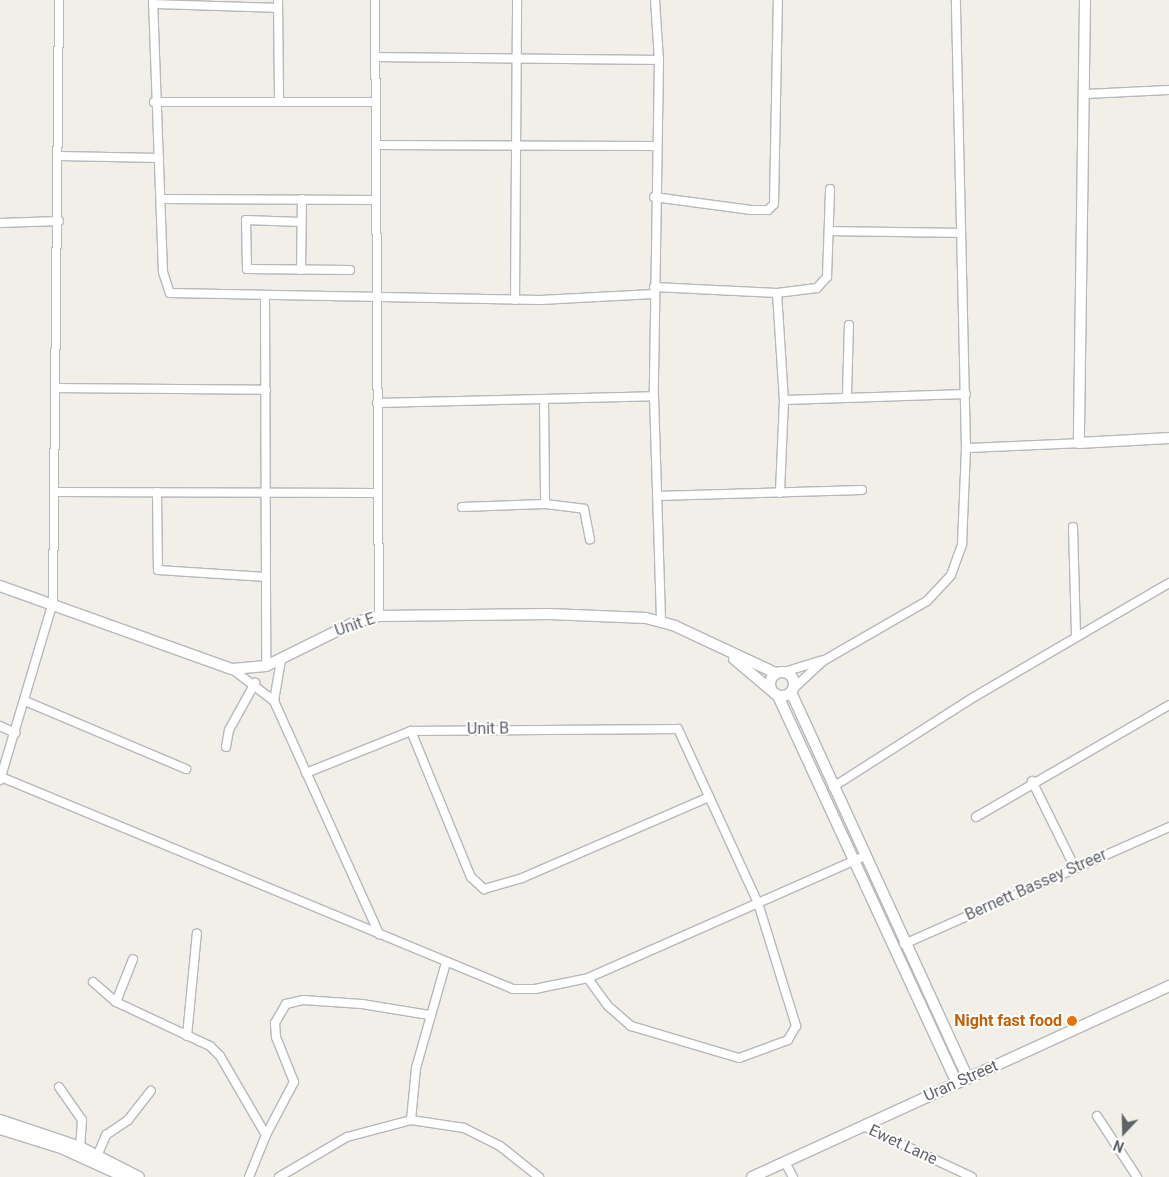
<!DOCTYPE html>
<style>
body{margin:0}
#map{position:relative;width:1169px;height:1177px;overflow:hidden;background:#f1efe8;font-family:Roboto,sans-serif}
div>[style]{position:absolute}
.roads{filter:drop-shadow(1px 0 #b5b8bc) drop-shadow(-1px 0 #b5b8bc) drop-shadow(0 1px #b5b8bc) drop-shadow(0 -1px #b5b8bc)}
.street>*{height:8px;margin:-4px;padding:0 4px;transform-origin:4px;border-radius:4px;background:#fff}
.secondary>*{height:10px;margin:-5px;padding:0 5px;transform-origin:5px;border-radius:5px;background:#fff}
.secondary>.ring{margin:-5px;padding:0;box-sizing:content-box;background:none;border:10px solid #fff;border-radius:50%}
.dots>*{width:14px;height:14px;translate:-50% -50%;box-sizing:border-box;border:2px solid #fff;border-radius:50%}
span{translate:-50% -50%;white-space:nowrap;text-align:center;line-height:1.15;-webkit-text-stroke:4px #fff;paint-order:stroke}
.street-label{font-size:16px;color:#5f6368}
.food-label{font-size:16px;color:#c56008;font-weight:700}
.right{translate:-100% -50%;text-align:right}
.north{position:absolute;left:1099px;top:1107px;width:50px;height:50px;-webkit-text-stroke:4px #fff;paint-order:stroke;rotate:201deg;font-size:14px;font-weight:700;line-height:20px;text-align:center;color:#5f6368}
.north::after{content:'';display:block;margin:auto;width:18px;height:22px;background:#5f6368;clip-path:polygon(50% 0,100% 100%,50% 72%,0 100%)}
</style>
<div id="map">
<div class="roads">
<div class="street">
<i style="left:153px;top:0;width:272px;rotate:87.9deg"></i>
<i style="left:163px;top:272px;width:22px;rotate:72deg"></i>
<i style="left:170px;top:293px;width:370px;rotate:1.1deg"></i>
<i style="left:540px;top:300px;width:114px;rotate:-3deg"></i>
<i style="left:278px;top:0;width:102px;rotate:89.4deg"></i>
<i style="left:375px;top:0;width:616px;rotate:89.63deg"></i>
<i style="left:655px;top:0;width:60px;rotate:86.2deg"></i>
<i style="left:659px;top:60px;width:336px;rotate:90.9deg"></i>
<i style="left:654px;top:396px;width:226px;rotate:88.2deg"></i>
<i style="left:153px;top:4px;width:125px;rotate:1.8deg"></i>
<i style="left:375px;top:57px;width:284px;rotate:0.6deg"></i>
<i style="left:1085px;top:94px;width:84px;rotate:-2.7deg"></i>
<i style="left:154px;top:102px;width:222px"></i>
<i style="left:376px;top:145px;width:279px;rotate:0.2deg"></i>
<i style="left:59px;top:156px;width:100px;rotate:1.1deg"></i>
<i style="left:654px;top:197px;width:98px;rotate:7.6deg"></i>
<i style="left:751px;top:210px;width:17px"></i>
<i style="left:768px;top:210px;width:8px;rotate:-45deg"></i>
<i style="left:774px;top:204px;width:204px;rotate:-88.9deg"></i>
<i style="left:163px;top:199px;width:213px;rotate:0.3deg"></i>
<i style="left:301px;top:222px;width:55px;rotate:-177.9deg"></i>
<i style="left:246px;top:220px;width:49px;rotate:88.8deg"></i>
<i style="left:247px;top:269px;width:103px;rotate:0.6deg"></i>
<i style="left:0;top:223px;width:59px;rotate:-1.9deg"></i>
<i style="left:831px;top:231px;width:129px;rotate:0.9deg"></i>
<i style="left:301px;top:270px;width:71px;rotate:-89.2deg"></i>
<i style="left:654px;top:287px;width:123px;rotate:2.8deg"></i>
<i style="left:777px;top:293px;width:40px;rotate:-7.1deg"></i>
<i style="left:817px;top:288px;width:15px;rotate:-48deg"></i>
<i style="left:827px;top:277px;width:88px;rotate:-88deg"></i>
<i style="left:777px;top:293px;width:107px;rotate:86.3deg"></i>
<i style="left:784px;top:400px;width:93px;rotate:92.5deg"></i>
<i style="left:265px;top:297px;width:369px;rotate:89.8deg"></i>
<i style="left:515px;top:300px;width:300px;rotate:-89.6deg"></i>
<i style="left:56px;top:388px;width:210px;rotate:0.5deg"></i>
<i style="left:847px;top:395px;width:70px;rotate:-88.4deg"></i>
<i style="left:544px;top:400px;width:104px;rotate:89.4deg"></i>
<i style="left:784px;top:400px;width:182px;rotate:-1.9deg"></i>
<i style="left:377px;top:403px;width:277px;rotate:-1.4deg"></i>
<i style="left:966px;top:448px;width:113px;rotate:-2.5deg"></i>
<i style="left:57px;top:492px;width:321px;rotate:0.2deg"></i>
<i style="left:157px;top:492px;width:78px;rotate:89.3deg"></i>
<i style="left:158px;top:570px;width:108px;rotate:3.7deg"></i>
<i style="left:657px;top:496px;width:205px;rotate:-1.7deg"></i>
<i style="left:462px;top:507px;width:83px;rotate:-2.1deg"></i>
<i style="left:545px;top:504px;width:39px;rotate:7deg"></i>
<i style="left:584px;top:509px;width:31px;rotate:79deg"></i>
<i style="left:1073px;top:527px;width:109px;rotate:88.4deg"></i>
<i style="left:232px;top:669px;width:53px;rotate:37.3deg"></i>
<i style="left:274px;top:701px;width:256px;rotate:65.7deg"></i>
<i style="left:784px;top:672px;width:39px;rotate:-17deg"></i>
<i style="left:794px;top:688px;width:40px;rotate:-43deg"></i>
<i style="left:823px;top:661px;width:120px;rotate:-30deg"></i>
<i style="left:927px;top:601px;width:35px;rotate:-47deg"></i>
<i style="left:951px;top:575px;width:33px;rotate:-70deg"></i>
<i style="left:962px;top:544px;width:96px;rotate:-87.6deg"></i>
<i style="left:966px;top:448px;width:448px;rotate:-91.3deg"></i>
<i style="left:25px;top:701px;width:175px;rotate:22.9deg"></i>
<i style="left:274px;top:701px;width:42px;rotate:-80.3deg"></i>
<i style="left:0;top:726px;width:17px;rotate:25deg"></i>
<i style="left:411px;top:731px;width:158px;rotate:67.7deg"></i>
<i style="left:471px;top:877px;width:18px;rotate:43deg"></i>
<i style="left:484px;top:889px;width:40px;rotate:-16deg"></i>
<i style="left:522px;top:878px;width:204px;rotate:-23.4deg"></i>
<i style="left:226px;top:747px;width:17px;rotate:-80deg"></i>
<i style="left:229px;top:730px;width:54px;rotate:-61deg"></i>
<i style="left:306px;top:773px;width:113px;rotate:-21.8deg"></i>
<i style="left:411px;top:731px;width:267px;rotate:-0.4deg"></i>
<i style="left:678px;top:729px;width:192px;rotate:65.3deg"></i>
<i style="left:758px;top:903px;width:129px;rotate:72.8deg"></i>
<i style="left:796px;top:1026px;width:16px;rotate:120deg"></i>
<i style="left:788px;top:1040px;width:52px;rotate:159.8deg"></i>
<i style="left:739px;top:1058px;width:113px;rotate:-163.5deg"></i>
<i style="left:631px;top:1026px;width:30px;rotate:-139deg"></i>
<i style="left:608px;top:1006px;width:34px;rotate:-126deg"></i>
<i style="left:1px;top:777px;width:554px;rotate:22.49deg"></i>
<i style="left:513px;top:989px;width:22px"></i>
<i style="left:535px;top:989px;width:54px;rotate:-11.7deg"></i>
<i style="left:588px;top:978px;width:302px;rotate:-23.8deg"></i>
<i style="left:0;top:780px;width:186px;rotate:-73.4deg"></i>
<i style="left:53px;top:602px;width:602px;rotate:-89.43deg"></i>
<i style="left:1032px;top:781px;width:97px;rotate:63.7deg"></i>
<i style="left:833px;top:787px;width:167px;rotate:-32.6deg"></i>
<i style="left:974px;top:697px;width:226px;rotate:-30.3deg"></i>
<i style="left:976px;top:817px;width:223px;rotate:-30.1deg"></i>
<i style="left:904px;top:944px;width:290px;rotate:-23.8deg"></i>
<i style="left:93px;top:982px;width:30px;rotate:41deg"></i>
<i style="left:116px;top:1002px;width:104px;rotate:25.1deg"></i>
<i style="left:210px;top:1046px;width:14px;rotate:45deg"></i>
<i style="left:220px;top:1056px;width:91px;rotate:59.8deg"></i>
<i style="left:266px;top:1135px;width:45px;rotate:112deg"></i>
<i style="left:116px;top:1002px;width:46px;rotate:-68.4deg"></i>
<i style="left:187px;top:1036px;width:103px;rotate:-84.5deg"></i>
<i style="left:59px;top:1087px;width:40px;rotate:55.1deg"></i>
<i style="left:82px;top:1120px;width:27px;rotate:94deg"></i>
<i style="left:1097px;top:1116px;width:73px;rotate:56.7deg"></i>
<i style="left:411px;top:1120px;width:52px;rotate:-84.5deg"></i>
<i style="left:416px;top:1068px;width:109px;rotate:-74.1deg"></i>
<i style="left:863px;top:1126px;width:120px;rotate:25.1deg"></i>
<i style="left:266px;top:1135px;width:60px;rotate:-62.2deg"></i>
<i style="left:294px;top:1082px;width:48px;rotate:-111.8deg"></i>
<i style="left:276px;top:1037px;width:14px;rotate:-94deg"></i>
<i style="left:275px;top:1023px;width:22px;rotate:-60deg"></i>
<i style="left:286px;top:1004px;width:17px;rotate:-13deg"></i>
<i style="left:303px;top:1000px;width:59px;rotate:3.9deg"></i>
<i style="left:362px;top:1004px;width:68px;rotate:9.3deg"></i>
<i style="left:98px;top:1154px;width:21px;rotate:-67deg"></i>
<i style="left:106px;top:1135px;width:27px;rotate:-34deg"></i>
<i style="left:128px;top:1120px;width:37px;rotate:-52deg"></i>
<i style="left:785px;top:1162px;width:17px;rotate:62deg"></i>
<i style="left:279px;top:1177px;width:79px;rotate:-30.5deg"></i>
<i style="left:347px;top:1137px;width:66px;rotate:-14.9deg"></i>
<i style="left:411px;top:1120px;width:54px;rotate:8.6deg"></i>
<i style="left:464px;top:1128px;width:40px;rotate:26.6deg"></i>
<i style="left:500px;top:1146px;width:50px;rotate:38.5deg"></i>
</div>
<div class="secondary">
<i style="left:1085px;top:0;width:443px;rotate:90.8deg"></i>
<i style="left:1079px;top:443px;width:90px;rotate:-3.2deg"></i>
<i style="left:0;top:586px;width:246px;rotate:19.7deg"></i>
<i style="left:232px;top:669px;width:34px;rotate:-5deg"></i>
<i style="left:266px;top:666px;width:97px;rotate:-26.3deg"></i>
<i style="left:353px;top:623px;width:27px;rotate:-15deg"></i>
<i style="left:379px;top:616px;width:170px;rotate:-0.7deg"></i>
<i style="left:549px;top:614px;width:97px;rotate:2.4deg"></i>
<i style="left:646px;top:618px;width:30px;rotate:15deg"></i>
<i style="left:675px;top:626px;width:111px;rotate:25deg"></i>
<i style="left:734px;top:659px;width:48px;rotate:40deg"></i>
<i class="ring" style="left:770px;top:672px;width:14px;height:14px"></i>
<i style="left:791px;top:692px;width:425px;rotate:65.4deg"></i>
<i style="left:778px;top:696px;width:426px;rotate:65.2deg"></i>
<i style="left:0;top:1120px;width:84px;rotate:18.6deg"></i>
<i style="left:80px;top:1147px;width:66px;rotate:27deg"></i>
<i style="left:0;top:1129px;width:64px;rotate:17.3deg"></i>
<i style="left:61px;top:1148px;width:70px;rotate:24.4deg"></i>
<i style="left:752px;top:1177px;width:459px;rotate:-24.6deg"></i>
</div>
</div>
<div class="dots">
<i style="left:1072px;top:1021px;background:#e8710a"></i>
</div>
<div class="street-label">
<span style="left:355px;top:625px;rotate:-19deg">Unit E</span>
<span style="left:488px;top:729px;rotate:-1deg">Unit B</span>
<span style="left:1036px;top:885px;rotate:-24deg">Bernett Bassey Streer</span>
<span style="left:961px;top:1081px;rotate:-24deg">Uran Street</span>
<span style="left:903px;top:1145px;rotate:25deg">Ewet Lane</span>
</div>
<div class="food-label">
<span class="right" style="left:1062px;top:1021px">Night fast food</span>
</div>
<div class="north">N</div>
</div>
